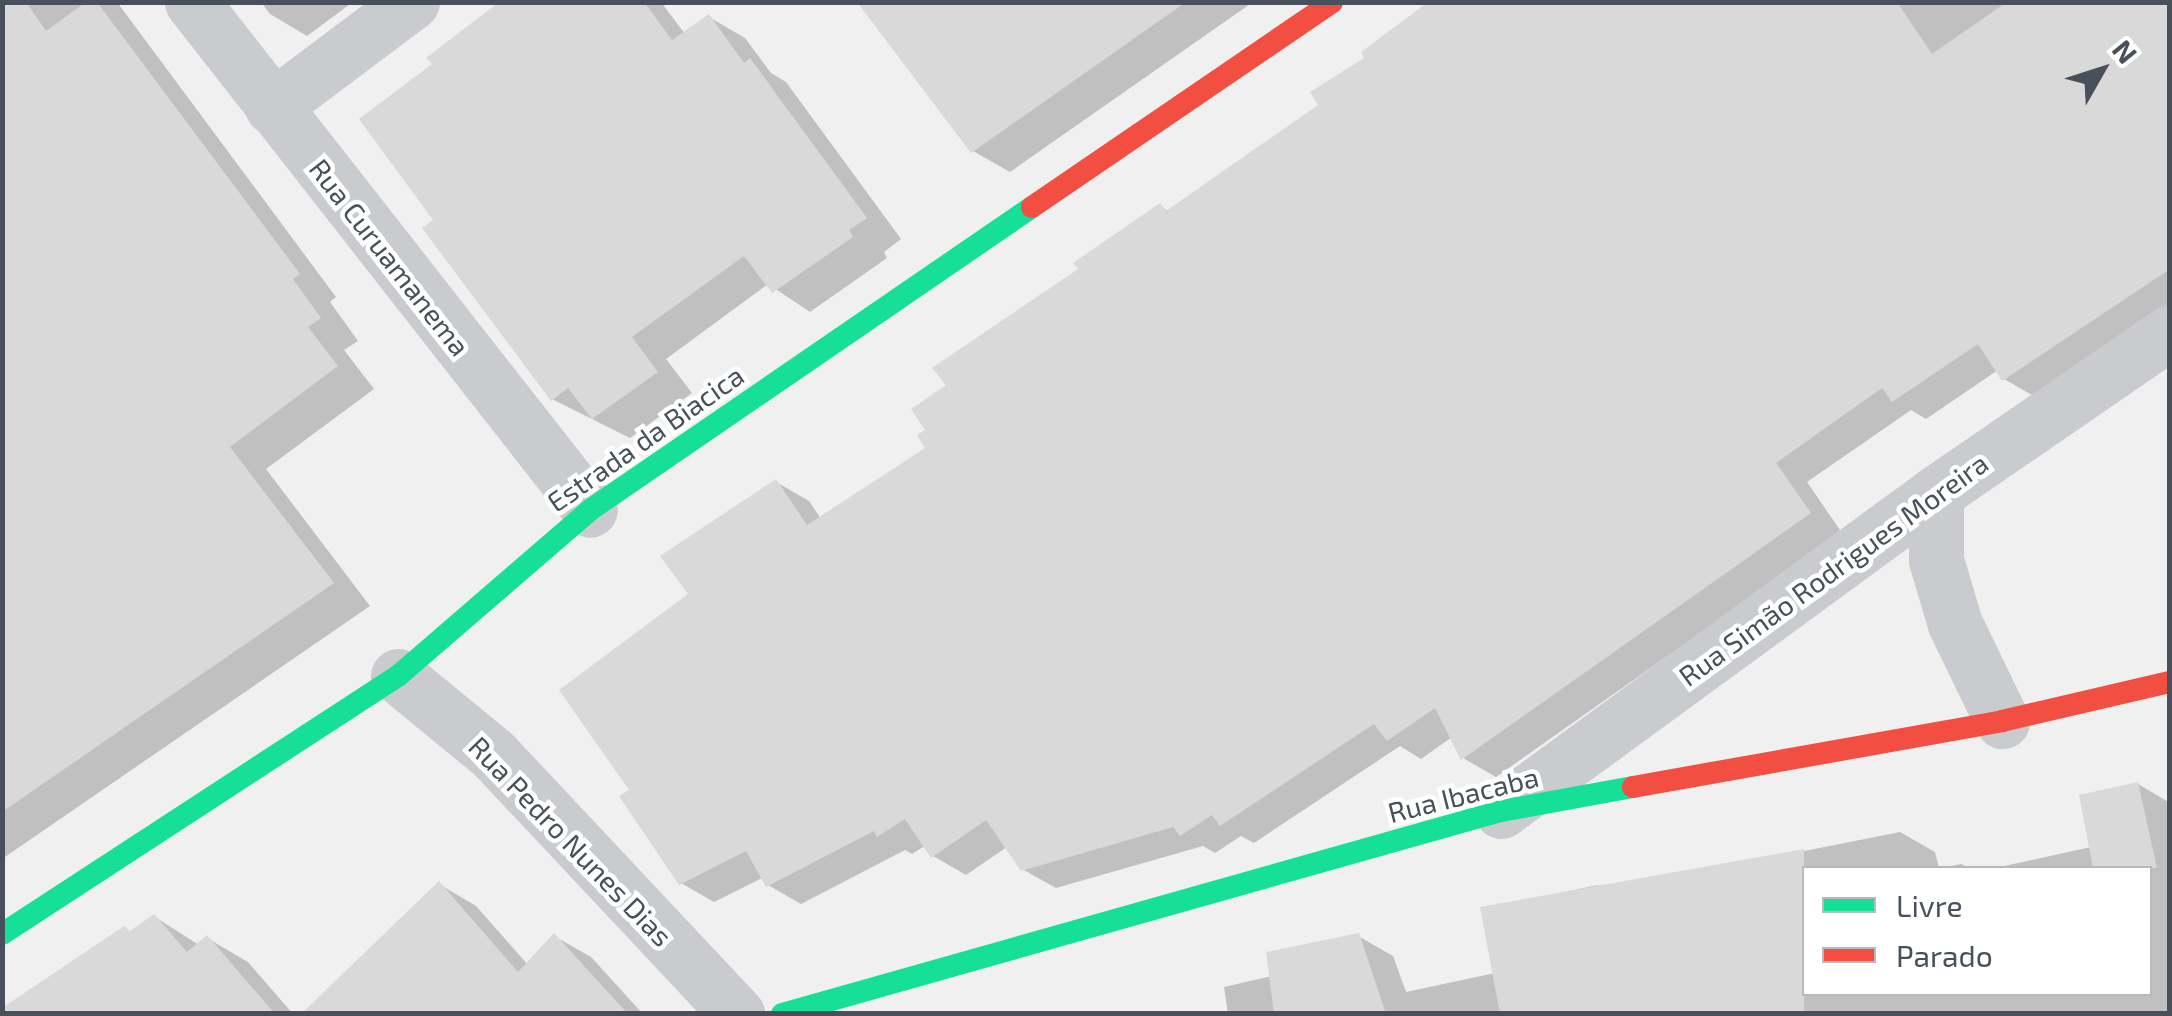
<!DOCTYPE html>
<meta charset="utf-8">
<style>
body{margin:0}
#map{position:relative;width:2172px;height:1016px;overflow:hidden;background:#f0f0f0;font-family:"Exo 2",sans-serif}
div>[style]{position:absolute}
.shadow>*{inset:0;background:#0003}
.building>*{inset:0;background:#d9d9da}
.street>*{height:55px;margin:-27.5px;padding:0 27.5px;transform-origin:27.5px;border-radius:27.5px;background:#cacbce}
.fast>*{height:22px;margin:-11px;padding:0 11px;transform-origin:11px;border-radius:11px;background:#16e098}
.jam>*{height:22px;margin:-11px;padding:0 11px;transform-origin:11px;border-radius:11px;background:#f24e42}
span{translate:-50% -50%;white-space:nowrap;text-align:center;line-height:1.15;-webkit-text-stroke:9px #fff;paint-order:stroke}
.street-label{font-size:28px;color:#48515b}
.frame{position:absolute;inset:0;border:5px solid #48515b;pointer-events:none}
.legend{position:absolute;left:1802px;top:866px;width:350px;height:130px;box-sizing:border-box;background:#fff;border:2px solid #b6b9bd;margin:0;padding:12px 18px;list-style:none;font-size:30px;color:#48515b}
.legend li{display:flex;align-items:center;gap:20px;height:50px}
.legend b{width:50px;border:2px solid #b6b9bd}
.north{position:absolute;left:2052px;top:20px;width:100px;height:100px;-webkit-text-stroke:8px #fff;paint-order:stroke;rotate:51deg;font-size:28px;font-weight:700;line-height:40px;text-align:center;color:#48515b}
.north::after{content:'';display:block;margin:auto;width:35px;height:45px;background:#48515b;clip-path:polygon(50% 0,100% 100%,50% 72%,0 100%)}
</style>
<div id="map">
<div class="shadow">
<i style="clip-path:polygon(2px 2px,117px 2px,336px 297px,330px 302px,358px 341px,344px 350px,374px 389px,266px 469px,370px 606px,2px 859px)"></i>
<i style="clip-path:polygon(261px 2px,353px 2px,307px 36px,270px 14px)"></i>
<i style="clip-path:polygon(503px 2px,661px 2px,685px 34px,709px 17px,745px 38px,771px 73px,786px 82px,901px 239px,884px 252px,887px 258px,810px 312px,768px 284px,666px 359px,692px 393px,630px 438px,552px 399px,437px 221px,435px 65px)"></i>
<i style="clip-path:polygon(861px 2px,1253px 2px,1010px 172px,973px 151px)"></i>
<i style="clip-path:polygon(1748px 2px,2170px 2px,2170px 307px,2037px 398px,2004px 379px,1998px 370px,1926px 419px,1911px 410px,1807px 482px,1842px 533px,1496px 777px,1463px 758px,1452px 737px,1421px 759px,1400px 746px,1254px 843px,1241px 836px,1215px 853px,1203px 846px,1056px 888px,1022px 869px,1007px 847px,966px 875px,933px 856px,926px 845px,912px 854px,905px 850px,801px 904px,768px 885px,764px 877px,714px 902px,681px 883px,633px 790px,692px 594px,776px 482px,809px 501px,821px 519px,929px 449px,928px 431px,950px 386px,1160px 206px,1170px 212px)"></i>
<i style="clip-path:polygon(2138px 784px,2170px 803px,2170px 1014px,1228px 1014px,1224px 987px,1272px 976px,1358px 936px,1393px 956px,1406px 992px,1495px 973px,1483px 909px,1598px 885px,1607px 890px,1900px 832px,1935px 852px,1939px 868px,1804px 868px,1804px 994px,2150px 994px,2150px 868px,1995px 868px,2091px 847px)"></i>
<i style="clip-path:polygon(1961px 864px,1969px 868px,1941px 868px)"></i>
<i style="clip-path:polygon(439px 884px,476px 906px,528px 965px,554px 936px,591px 957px,643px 1014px,383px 1014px)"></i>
<i style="clip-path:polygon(155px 917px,199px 945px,207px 938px,248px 962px,293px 1014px,2px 1014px)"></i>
</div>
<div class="building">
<i style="clip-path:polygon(2px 2px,26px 2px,46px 31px,86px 2px,97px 2px,300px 274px,293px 279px,321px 318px,308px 327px,338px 366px,230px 447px,334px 583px,2px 812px)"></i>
<i style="clip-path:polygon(499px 2px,644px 2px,672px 40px,709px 14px,744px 63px,750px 58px,867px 218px,849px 230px,853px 237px,772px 293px,744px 256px,632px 337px,658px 372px,592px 419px,568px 388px,551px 401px,422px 228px,433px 220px,359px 119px,432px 64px,426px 58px)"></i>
<i style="clip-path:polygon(857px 2px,1186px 2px,971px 153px)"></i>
<i style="clip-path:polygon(1428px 2px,1897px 2px,1932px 54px,2007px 2px,2170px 2px,2170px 269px,2002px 381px,1978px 344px,1892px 402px,1882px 388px,1776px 463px,1811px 513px,1461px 760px,1435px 708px,1387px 741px,1374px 724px,1220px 826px,1212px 815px,1180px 836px,1173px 827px,1021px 871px,986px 820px,931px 858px,905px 819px,877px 837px,874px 831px,766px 887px,746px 851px,679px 885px,619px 796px,629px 790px,559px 690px,688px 594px,660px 556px,776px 479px,807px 525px,925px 448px,917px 435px,925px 430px,911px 409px,946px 385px,932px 368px,1078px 269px,1073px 263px,1160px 203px,1166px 211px,1318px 105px,1310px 92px,1364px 58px,1361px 52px)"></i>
<i style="clip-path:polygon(2138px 782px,2157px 868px,2093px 868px,2079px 795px)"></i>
<i style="clip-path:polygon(1804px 849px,1804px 1014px,1500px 1014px,1480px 907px)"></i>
<i style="clip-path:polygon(439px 881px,518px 972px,554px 933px,628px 1014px,301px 1014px)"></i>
<i style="clip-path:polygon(154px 914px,187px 952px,207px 935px,275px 1014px,2px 1014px,2px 1008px,124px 926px,130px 931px)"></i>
<i style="clip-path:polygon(1359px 933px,1386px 1014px,1274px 1014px,1266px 952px)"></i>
</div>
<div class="street">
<i style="left:192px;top:2px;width:645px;rotate:51.92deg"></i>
<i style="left:272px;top:107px;width:175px;rotate:-36.9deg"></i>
<i style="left:1936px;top:493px;width:67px;rotate:90deg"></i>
<i style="left:1936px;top:560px;width:67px;rotate:73.5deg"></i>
<i style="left:1955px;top:624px;width:108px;rotate:64.1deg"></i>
<i style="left:398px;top:676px;width:123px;rotate:39.4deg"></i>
<i style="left:493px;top:754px;width:357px;rotate:46.8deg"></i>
<i style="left:1501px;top:811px;width:539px;rotate:-36.17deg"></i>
<i style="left:1936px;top:493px;width:284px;rotate:-34.5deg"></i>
</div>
<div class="fast">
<i style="left:2px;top:934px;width:473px;rotate:-33.1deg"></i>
<i style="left:398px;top:676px;width:254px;rotate:-40.8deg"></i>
<i style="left:590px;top:510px;width:536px;rotate:-34.43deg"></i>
<i style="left:782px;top:1014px;width:747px;rotate:-15.77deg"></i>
<i style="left:1501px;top:811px;width:134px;rotate:-10.3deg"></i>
</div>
<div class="jam">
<i style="left:1032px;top:207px;width:363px;rotate:-34.3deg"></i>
<i style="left:1633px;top:787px;width:375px;rotate:-10.1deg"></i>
<i style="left:2002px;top:721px;width:172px;rotate:-13.1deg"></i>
</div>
<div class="street-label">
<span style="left:390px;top:257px;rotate:52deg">Rua Curuamanema</span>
<span style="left:645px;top:438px;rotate:-35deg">Estrada da Biacica</span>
<span style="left:1833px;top:569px;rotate:-36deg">Rua Simão Rodrigues Moreira</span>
<span style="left:1463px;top:794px;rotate:-14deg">Rua Ibacaba</span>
<span style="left:571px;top:841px;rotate:46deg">Rua Pedro Nunes Dias</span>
</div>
<div class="frame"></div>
<ul class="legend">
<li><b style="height:12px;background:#16e098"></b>Livre</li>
<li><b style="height:12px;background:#f24e42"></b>Parado</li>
</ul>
<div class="north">N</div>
</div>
